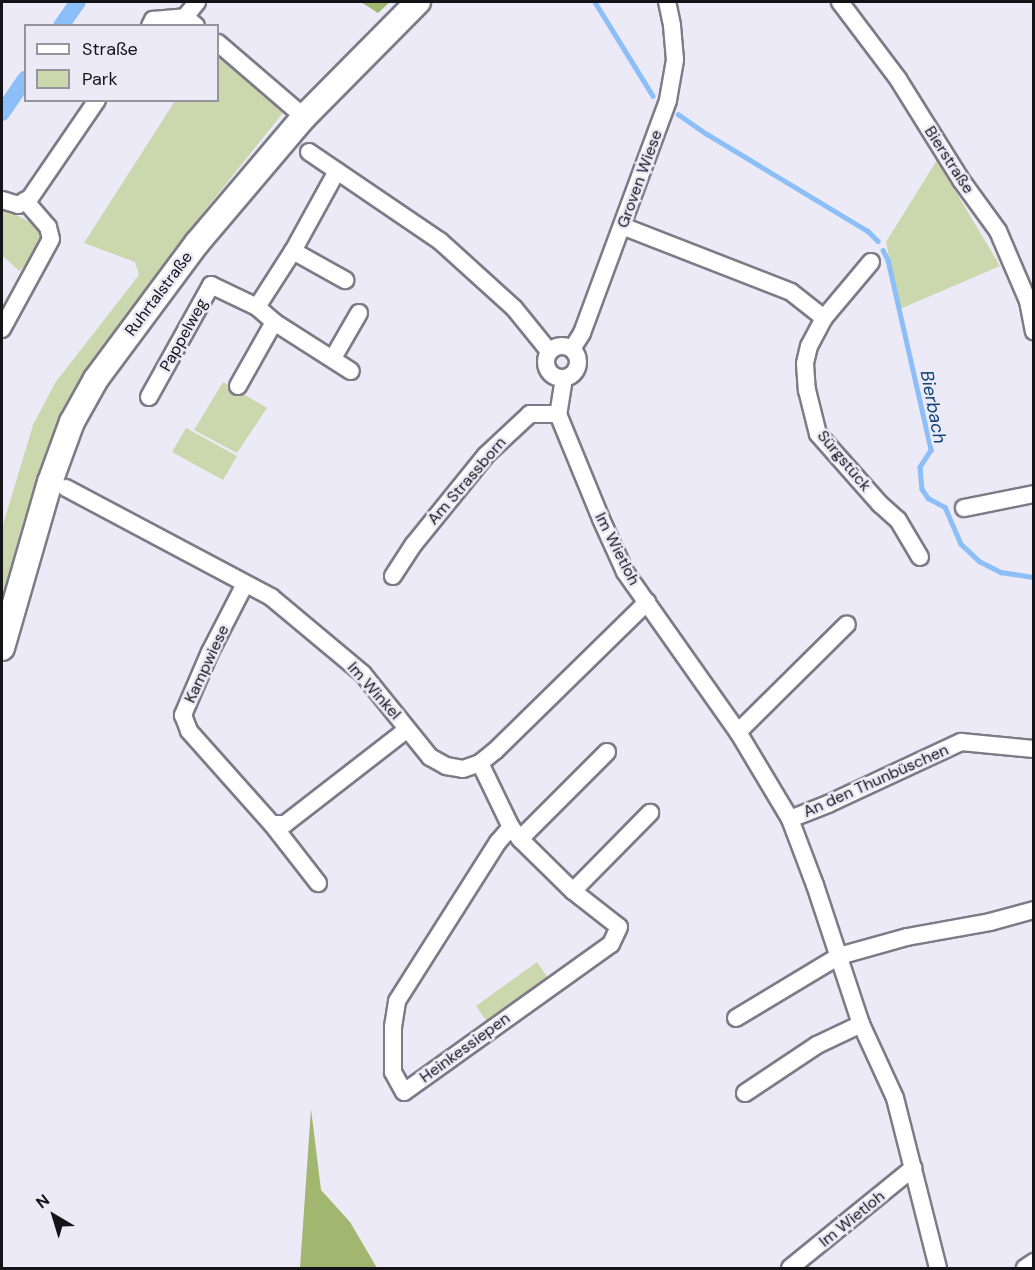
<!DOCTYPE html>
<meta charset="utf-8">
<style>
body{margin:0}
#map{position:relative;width:1035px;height:1270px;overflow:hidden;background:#eceaf7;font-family:"DM Sans",sans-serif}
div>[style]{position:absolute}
.green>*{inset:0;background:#cbd8ad}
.forest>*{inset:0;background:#a1b66f}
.stream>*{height:4.5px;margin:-2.25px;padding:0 2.25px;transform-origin:2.25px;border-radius:2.25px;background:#8cbef8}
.canal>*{height:16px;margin:-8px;padding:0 8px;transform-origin:8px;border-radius:8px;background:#8cbef8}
.roads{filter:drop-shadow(2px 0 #7d7b87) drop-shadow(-2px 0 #7d7b87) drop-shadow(0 2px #7d7b87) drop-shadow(0 -2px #7d7b87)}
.minor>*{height:16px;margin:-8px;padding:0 8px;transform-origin:8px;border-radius:8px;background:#fff}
.minor>.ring{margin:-8px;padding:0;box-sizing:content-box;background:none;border:16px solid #fff;border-radius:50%}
.secondary>*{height:24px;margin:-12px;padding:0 12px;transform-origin:12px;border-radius:12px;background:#fff}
span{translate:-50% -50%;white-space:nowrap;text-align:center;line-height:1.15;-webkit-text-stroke:5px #eceaf7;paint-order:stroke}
.street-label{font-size:16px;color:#141317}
.water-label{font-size:18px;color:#0c4174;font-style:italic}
.frame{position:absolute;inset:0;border:3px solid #141317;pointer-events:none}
.legend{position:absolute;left:24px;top:24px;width:195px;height:78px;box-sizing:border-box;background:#eceaf7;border:2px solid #96949d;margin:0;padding:8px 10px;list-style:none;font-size:18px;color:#141317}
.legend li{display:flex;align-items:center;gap:12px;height:30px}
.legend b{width:30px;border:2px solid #96949d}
.north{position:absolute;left:24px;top:1186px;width:60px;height:60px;-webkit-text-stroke:4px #eceaf7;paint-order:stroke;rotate:322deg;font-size:16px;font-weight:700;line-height:24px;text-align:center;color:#141317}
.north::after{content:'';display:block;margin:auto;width:21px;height:27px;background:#141317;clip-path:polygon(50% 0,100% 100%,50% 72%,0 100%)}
</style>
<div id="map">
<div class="green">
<i style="clip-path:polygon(218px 51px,281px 104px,282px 114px,175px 248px,75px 388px,49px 446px,2px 607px,2px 528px,33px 425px,55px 383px,139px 275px,135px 262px,84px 243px,175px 101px,218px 100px)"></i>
<i style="clip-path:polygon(937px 160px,1000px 266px,900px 309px,886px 242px)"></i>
<i style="clip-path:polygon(2px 207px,33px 224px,41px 233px,42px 239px,34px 257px,19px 271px,2px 255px)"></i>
<i style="clip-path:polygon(223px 382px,267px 408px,237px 453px,194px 430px)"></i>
<i style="clip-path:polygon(186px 428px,237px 456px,223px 480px,172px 452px)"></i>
<i style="clip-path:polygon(537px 962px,551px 982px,490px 1026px,476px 1006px)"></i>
</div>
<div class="forest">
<i style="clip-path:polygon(361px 2px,390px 2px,378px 13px)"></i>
<i style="clip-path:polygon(311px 1109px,321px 1190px,350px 1222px,377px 1268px,300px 1268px)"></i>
</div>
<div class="stream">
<i style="left:595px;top:2px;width:110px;rotate:58.3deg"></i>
<i style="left:678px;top:114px;width:35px;rotate:35deg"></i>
<i style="left:707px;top:134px;width:188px;rotate:31.1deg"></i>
<i style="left:868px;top:231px;width:14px;rotate:45deg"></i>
<i style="left:883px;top:250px;width:11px;rotate:63deg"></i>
<i style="left:888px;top:260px;width:195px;rotate:77.2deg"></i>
<i style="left:931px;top:450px;width:20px;rotate:123deg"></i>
<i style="left:920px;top:467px;width:22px;rotate:85deg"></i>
<i style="left:922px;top:489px;width:11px;rotate:56deg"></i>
<i style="left:928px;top:498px;width:19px;rotate:28deg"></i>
<i style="left:945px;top:507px;width:40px;rotate:66.6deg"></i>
<i style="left:961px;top:544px;width:25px;rotate:43deg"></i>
<i style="left:979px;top:561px;width:25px;rotate:27deg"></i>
<i style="left:1001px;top:572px;width:33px;rotate:9deg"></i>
</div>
<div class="canal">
<i style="left:61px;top:26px;width:29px;rotate:-55deg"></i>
<i style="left:2px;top:113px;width:42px;rotate:-55.6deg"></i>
</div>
<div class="roads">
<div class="minor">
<i style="left:840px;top:2px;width:96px;rotate:53deg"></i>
<i style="left:898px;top:79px;width:119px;rotate:58deg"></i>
<i style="left:961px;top:180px;width:63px;rotate:54deg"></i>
<i style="left:998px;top:231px;width:76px;rotate:66.8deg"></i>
<i style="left:1028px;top:301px;width:31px;rotate:79deg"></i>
<i style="left:185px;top:17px;width:19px;rotate:-51deg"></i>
<i style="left:150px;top:26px;width:7px;rotate:-63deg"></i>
<i style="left:153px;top:20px;width:32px;rotate:-5deg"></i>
<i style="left:185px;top:17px;width:14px;rotate:39deg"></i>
<i style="left:218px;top:43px;width:113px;rotate:40.7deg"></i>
<i style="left:309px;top:152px;width:158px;rotate:34.2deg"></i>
<i style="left:440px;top:241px;width:100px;rotate:42.2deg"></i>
<i style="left:514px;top:308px;width:55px;rotate:50.9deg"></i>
<i style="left:2px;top:200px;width:17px;rotate:17deg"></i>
<i style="left:18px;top:205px;width:14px;rotate:-30deg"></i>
<i style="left:30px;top:198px;width:119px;rotate:-55.6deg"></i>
<i style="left:622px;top:226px;width:181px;rotate:21.3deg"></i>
<i style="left:791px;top:292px;width:42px;rotate:38.2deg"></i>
<i style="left:293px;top:251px;width:60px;rotate:29.1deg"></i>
<i style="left:871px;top:262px;width:73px;rotate:130deg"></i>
<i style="left:824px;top:318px;width:32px;rotate:118deg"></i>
<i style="left:809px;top:346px;width:18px;rotate:103deg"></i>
<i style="left:805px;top:364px;width:26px;rotate:86deg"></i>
<i style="left:807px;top:390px;width:45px;rotate:76deg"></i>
<i style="left:818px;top:434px;width:94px;rotate:48.5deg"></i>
<i style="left:880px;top:504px;width:24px;rotate:42deg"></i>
<i style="left:898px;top:520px;width:43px;rotate:59.3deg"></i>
<i style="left:257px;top:307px;width:23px;rotate:41deg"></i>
<i style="left:274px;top:322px;width:91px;rotate:32.5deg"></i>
<i style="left:2px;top:329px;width:102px;rotate:-61.4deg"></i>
<i style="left:51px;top:239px;width:12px;rotate:-104deg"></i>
<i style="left:48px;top:227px;width:35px;rotate:-131deg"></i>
<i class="ring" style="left:546px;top:346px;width:16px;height:16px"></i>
<i style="left:572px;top:349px;width:19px;rotate:-58deg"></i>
<i style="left:582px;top:333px;width:248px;rotate:-69.7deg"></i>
<i style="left:668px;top:100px;width:41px;rotate:-80.1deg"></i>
<i style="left:675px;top:60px;width:35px;rotate:-95deg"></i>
<i style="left:672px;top:25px;width:24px;rotate:-102deg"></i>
<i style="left:333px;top:358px;width:52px;rotate:-60deg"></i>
<i style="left:564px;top:378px;width:36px;rotate:99deg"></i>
<i style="left:558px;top:414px;width:113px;rotate:67.7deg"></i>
<i style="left:601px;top:519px;width:58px;rotate:65.6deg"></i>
<i style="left:625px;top:572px;width:196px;rotate:54.8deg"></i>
<i style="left:738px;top:732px;width:101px;rotate:59.1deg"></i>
<i style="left:790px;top:819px;width:71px;rotate:69.3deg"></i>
<i style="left:815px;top:885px;width:146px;rotate:71.7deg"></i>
<i style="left:861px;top:1024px;width:81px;rotate:65.3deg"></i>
<i style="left:895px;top:1098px;width:175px;rotate:75.8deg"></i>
<i style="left:238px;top:386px;width:73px;rotate:-60.6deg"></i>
<i style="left:149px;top:397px;width:128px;rotate:-61deg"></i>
<i style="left:211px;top:285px;width:51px;rotate:25.6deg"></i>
<i style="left:257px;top:307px;width:67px;rotate:-57.3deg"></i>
<i style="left:293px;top:251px;width:91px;rotate:-61.2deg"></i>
<i style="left:66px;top:488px;width:232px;rotate:28deg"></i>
<i style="left:271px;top:597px;width:120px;rotate:39.9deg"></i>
<i style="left:363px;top:674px;width:107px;rotate:51.1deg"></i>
<i style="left:430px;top:757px;width:18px;rotate:29deg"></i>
<i style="left:446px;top:766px;width:17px;rotate:10deg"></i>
<i style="left:463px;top:769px;width:18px;rotate:-19deg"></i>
<i style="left:480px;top:763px;width:19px;rotate:-39deg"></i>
<i style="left:495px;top:751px;width:213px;rotate:-44.4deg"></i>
<i style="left:964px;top:508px;width:71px;rotate:-11.3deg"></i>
<i style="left:393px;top:576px;width:38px;rotate:-57deg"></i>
<i style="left:414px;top:544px;width:114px;rotate:-51deg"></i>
<i style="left:486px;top:455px;width:60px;rotate:-43deg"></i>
<i style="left:530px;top:414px;width:28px"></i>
<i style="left:245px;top:584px;width:76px;rotate:117.2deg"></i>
<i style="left:210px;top:652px;width:69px;rotate:113.2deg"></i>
<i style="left:183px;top:715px;width:17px;rotate:69deg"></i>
<i style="left:189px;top:731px;width:125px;rotate:48.3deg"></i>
<i style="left:272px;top:824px;width:13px"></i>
<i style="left:285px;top:824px;width:153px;rotate:-37.8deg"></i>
<i style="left:738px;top:732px;width:153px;rotate:-44.7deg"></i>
<i style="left:480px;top:763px;width:71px;rotate:64.2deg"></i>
<i style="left:511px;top:827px;width:15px;rotate:53deg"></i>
<i style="left:520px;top:839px;width:74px;rotate:44.5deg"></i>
<i style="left:573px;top:891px;width:58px;rotate:38deg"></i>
<i style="left:619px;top:927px;width:19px;rotate:115deg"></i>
<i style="left:611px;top:944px;width:254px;rotate:144.4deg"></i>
<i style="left:404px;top:1092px;width:23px;rotate:-119deg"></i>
<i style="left:393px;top:1072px;width:45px;rotate:-90deg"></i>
<i style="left:393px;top:1027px;width:26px;rotate:-81deg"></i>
<i style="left:397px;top:1001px;width:188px;rotate:-57.6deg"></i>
<i style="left:498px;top:842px;width:20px;rotate:-49deg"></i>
<i style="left:790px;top:819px;width:41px;rotate:-21.5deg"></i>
<i style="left:828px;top:804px;width:147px;rotate:-25deg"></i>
<i style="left:961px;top:742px;width:73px;rotate:5.5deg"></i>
<i style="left:272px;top:824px;width:75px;rotate:52.1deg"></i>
<i style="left:520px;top:839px;width:123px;rotate:-45deg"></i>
<i style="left:573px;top:891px;width:110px;rotate:-45.4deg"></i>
<i style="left:736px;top:1018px;width:120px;rotate:-31deg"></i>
<i style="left:839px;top:956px;width:71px;rotate:-15.6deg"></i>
<i style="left:907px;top:937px;width:84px;rotate:-10.2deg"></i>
<i style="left:990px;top:922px;width:46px;rotate:-15.3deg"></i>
<i style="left:745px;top:1093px;width:87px;rotate:-33.7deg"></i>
<i style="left:817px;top:1045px;width:49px;rotate:-25.5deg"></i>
<i style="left:790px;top:1268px;width:159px;rotate:-39.1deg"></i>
<i style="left:1025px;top:1268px;width:11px;rotate:-34deg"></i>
</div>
<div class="secondary">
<i style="left:2px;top:648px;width:173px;rotate:-73.9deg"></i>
<i style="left:50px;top:482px;width:64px;rotate:-69.9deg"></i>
<i style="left:72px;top:422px;width:49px;rotate:-60.8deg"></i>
<i style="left:96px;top:379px;width:169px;rotate:-53.4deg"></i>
<i style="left:197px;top:243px;width:165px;rotate:-49.7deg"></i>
<i style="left:304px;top:117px;width:162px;rotate:-45.3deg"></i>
</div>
</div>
<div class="street-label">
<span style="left:949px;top:160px;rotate:57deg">Bierstraße</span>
<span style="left:640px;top:179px;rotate:-70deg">Groven Wiese</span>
<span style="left:159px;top:294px;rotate:-53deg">Ruhrtalstraße</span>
<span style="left:184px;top:335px;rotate:-61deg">Pappelweg</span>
<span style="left:844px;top:461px;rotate:50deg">Sürgstück</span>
<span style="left:467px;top:481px;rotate:-49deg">Am Strassborn</span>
<span style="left:617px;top:549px;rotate:63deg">Im Wietloh</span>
<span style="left:207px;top:664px;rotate:-65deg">Kampwiese</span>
<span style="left:374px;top:691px;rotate:48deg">Im Winkel</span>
<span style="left:876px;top:781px;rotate:-24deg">An den Thunbüschen</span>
<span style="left:465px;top:1048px;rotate:-36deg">Heinkessiepen</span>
<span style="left:852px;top:1219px;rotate:-39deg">Im Wietloh</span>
</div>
<div class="water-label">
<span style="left:933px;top:407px;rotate:79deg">Bierbach</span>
</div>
<div class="frame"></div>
<ul class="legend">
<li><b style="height:8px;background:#fff"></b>Straße</li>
<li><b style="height:16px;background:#cbd8ad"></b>Park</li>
</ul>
<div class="north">N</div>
</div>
